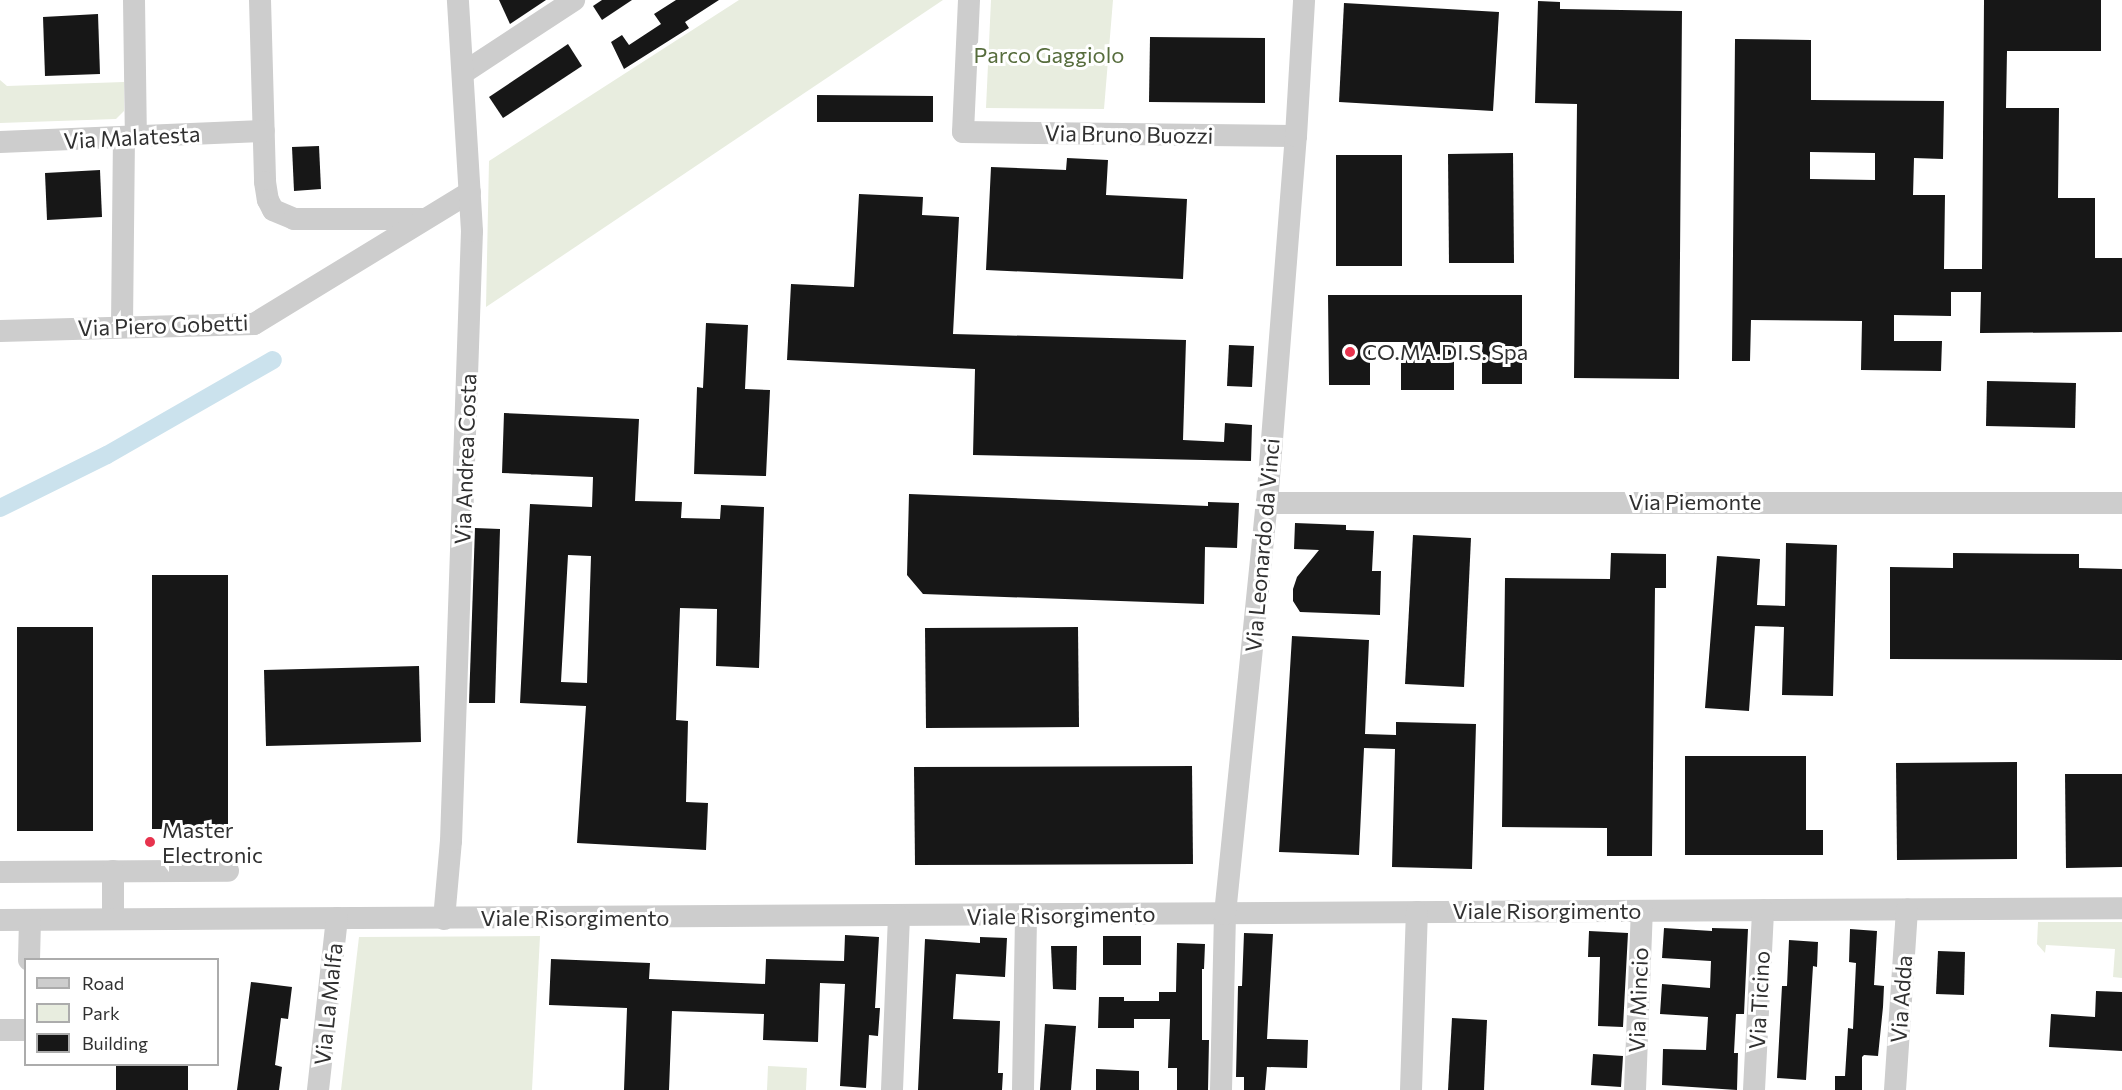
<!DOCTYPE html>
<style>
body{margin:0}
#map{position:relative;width:2122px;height:1090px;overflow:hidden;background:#fff;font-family:Commissioner,sans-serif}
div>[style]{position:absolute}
.green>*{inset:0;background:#e8eddf}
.canal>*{height:18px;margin:-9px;padding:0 9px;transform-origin:9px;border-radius:9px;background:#cbe2ed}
.building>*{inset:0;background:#171717}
.minor>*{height:22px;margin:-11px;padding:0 11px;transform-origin:11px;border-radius:11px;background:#cdcdcd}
.dots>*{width:16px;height:16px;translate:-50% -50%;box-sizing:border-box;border:3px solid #fff;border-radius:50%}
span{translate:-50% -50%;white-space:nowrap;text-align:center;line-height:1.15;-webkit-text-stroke:6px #fff;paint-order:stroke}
.park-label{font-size:22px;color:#576d3d}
.street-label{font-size:22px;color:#303030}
.poi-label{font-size:22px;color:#303030}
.left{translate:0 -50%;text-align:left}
.legend{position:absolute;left:24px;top:958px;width:195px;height:108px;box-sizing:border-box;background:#fff;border:2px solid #acacac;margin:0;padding:8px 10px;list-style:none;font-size:18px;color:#303030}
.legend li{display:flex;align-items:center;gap:12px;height:30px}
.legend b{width:30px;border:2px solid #acacac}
</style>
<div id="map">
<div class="green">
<i style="clip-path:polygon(739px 0,943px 0,486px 307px,489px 161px)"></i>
<i style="clip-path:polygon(991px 0,1113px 0,1104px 109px,986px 108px)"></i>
<i style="clip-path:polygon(0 80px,7px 86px,124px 82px,124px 111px,116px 119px,0 123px)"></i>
<i style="clip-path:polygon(2038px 922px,2122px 922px,2122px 978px,2113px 977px,2115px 949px,2046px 945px,2045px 953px,2037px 944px)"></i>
<i style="clip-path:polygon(540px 936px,532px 1090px,341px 1090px,359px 937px)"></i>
<i style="clip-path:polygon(768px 1066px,807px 1068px,806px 1090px,767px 1090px)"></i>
</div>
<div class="canal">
<i style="left:0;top:508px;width:119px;rotate:-26.4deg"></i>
<i style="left:107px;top:455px;width:191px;rotate:-29.8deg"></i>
</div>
<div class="building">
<i style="clip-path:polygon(499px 0,546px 0,510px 24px)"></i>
<i style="clip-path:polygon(602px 0,632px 0,602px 20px,593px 6px)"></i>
<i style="clip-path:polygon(676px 0,719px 0,685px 22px,689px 28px,624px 69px,611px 42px,622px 35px,629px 45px,661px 24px,654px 14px)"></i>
<i style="clip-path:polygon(evenodd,1984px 0,2101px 0,2101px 51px,2007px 51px,2006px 108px,2059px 108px,2058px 198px,2095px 198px,2095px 258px,2122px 258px,2122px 332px,1980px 333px,1981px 292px,1951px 292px,1951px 316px,1894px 315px,1894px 341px,1942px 341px,1941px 371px,1861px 370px,1862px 321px,1751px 320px,1750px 361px,1732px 361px,1735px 39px,1811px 40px,1811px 100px,1944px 101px,1943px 159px,1914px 158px,1913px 195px,1945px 195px,1944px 269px,1982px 269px,1984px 0,1810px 152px,1875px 153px,1875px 180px,1810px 179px,1810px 152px)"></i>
<i style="clip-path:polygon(1538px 1px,1560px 2px,1560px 9px,1682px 11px,1679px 379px,1574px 378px,1577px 104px,1535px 103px)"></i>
<i style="clip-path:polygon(1344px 3px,1499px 12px,1493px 111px,1339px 102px)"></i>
<i style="clip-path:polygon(98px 14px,100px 74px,45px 76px,43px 17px)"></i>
<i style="clip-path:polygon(1150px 37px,1265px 38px,1265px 103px,1149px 102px)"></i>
<i style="clip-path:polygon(568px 44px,582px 66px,503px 118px,489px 97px)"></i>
<i style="clip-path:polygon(817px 95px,933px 96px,933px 122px,817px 122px)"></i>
<i style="clip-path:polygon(319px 146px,321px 189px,294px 191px,292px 147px)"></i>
<i style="clip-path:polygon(1513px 153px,1514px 263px,1449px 263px,1448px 154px)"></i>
<i style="clip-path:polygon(1336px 155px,1402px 155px,1402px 266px,1336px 266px)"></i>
<i style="clip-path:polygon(1067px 158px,1108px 160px,1106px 195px,1187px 199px,1183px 279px,986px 270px,991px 167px,1066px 170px)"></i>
<i style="clip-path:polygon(100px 170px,102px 217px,47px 220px,45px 173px)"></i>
<i style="clip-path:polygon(859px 194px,923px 197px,922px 215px,959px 217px,953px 334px,1186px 340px,1183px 440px,1224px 442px,1225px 423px,1252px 425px,1251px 461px,973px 455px,975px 369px,787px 360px,791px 284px,854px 287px)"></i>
<i style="clip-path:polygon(1328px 295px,1522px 295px,1522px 384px,1482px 384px,1482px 342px,1454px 342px,1454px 390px,1401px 390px,1401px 342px,1370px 342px,1370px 385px,1329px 385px)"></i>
<i style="clip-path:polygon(706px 323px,748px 325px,745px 389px,770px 390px,766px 476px,694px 474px,697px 387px,703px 388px)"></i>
<i style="clip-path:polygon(1229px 345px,1254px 346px,1252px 387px,1227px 386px)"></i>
<i style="clip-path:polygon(1987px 381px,2076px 383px,2075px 428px,1986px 426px)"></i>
<i style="clip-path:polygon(evenodd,504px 413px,639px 419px,635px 501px,682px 502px,681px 518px,720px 519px,721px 505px,764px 507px,759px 668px,716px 666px,717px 609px,680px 608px,676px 720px,688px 721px,686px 802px,708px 803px,706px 850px,577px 843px,586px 706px,520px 703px,530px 504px,592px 507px,593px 477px,502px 473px,504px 413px,568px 555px,591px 556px,587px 683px,561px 682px,568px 555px)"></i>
<i style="clip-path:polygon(909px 494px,1208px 506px,1208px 502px,1239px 503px,1237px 548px,1205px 547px,1204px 604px,923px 594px,907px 575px)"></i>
<i style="clip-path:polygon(1295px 523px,1346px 525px,1346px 530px,1374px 531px,1372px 571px,1381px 571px,1380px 615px,1300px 612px,1293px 601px,1293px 589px,1297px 577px,1319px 550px,1294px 549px)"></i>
<i style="clip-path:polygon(475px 528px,500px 529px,495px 703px,469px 703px)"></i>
<i style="clip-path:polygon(1413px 535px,1471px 538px,1464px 687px,1405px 684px)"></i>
<i style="clip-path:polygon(1786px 543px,1837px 545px,1833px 696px,1782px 695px,1784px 627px,1755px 626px,1749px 711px,1705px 708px,1717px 556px,1760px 559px,1757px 605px,1785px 606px)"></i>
<i style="clip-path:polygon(1611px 553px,1666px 554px,1666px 588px,1655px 588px,1652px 856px,1607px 856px,1607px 828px,1502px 827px,1505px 578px,1610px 579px)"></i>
<i style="clip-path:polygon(1953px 553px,2079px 554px,2079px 568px,2122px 569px,2122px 660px,1890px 659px,1890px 567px,1953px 568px)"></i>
<i style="clip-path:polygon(152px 575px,228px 575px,228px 829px,152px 829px)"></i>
<i style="clip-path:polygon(17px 627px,93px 627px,93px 831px,17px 831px)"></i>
<i style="clip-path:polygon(1078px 627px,1079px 727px,926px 728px,925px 628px)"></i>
<i style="clip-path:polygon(1292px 636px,1369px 640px,1365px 734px,1396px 735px,1396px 722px,1476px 724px,1472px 869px,1392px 867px,1395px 749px,1364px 748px,1359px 855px,1279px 852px)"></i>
<i style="clip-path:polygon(419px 666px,421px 742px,266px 746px,264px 670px)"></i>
<i style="clip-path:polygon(1685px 756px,1806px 756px,1806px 830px,1823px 830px,1823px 855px,1685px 855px)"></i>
<i style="clip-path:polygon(2017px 762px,2017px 859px,1897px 860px,1896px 763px)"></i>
<i style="clip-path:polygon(1192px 766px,1193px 864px,915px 865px,914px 767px)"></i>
<i style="clip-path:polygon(2065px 774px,2122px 774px,2122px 867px,2066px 868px)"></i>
<i style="clip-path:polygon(1664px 928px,1712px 931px,1712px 928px,1748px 929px,1744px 1014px,1736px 1014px,1734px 1053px,1738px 1053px,1737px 1090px,1662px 1085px,1663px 1049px,1706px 1050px,1708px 1017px,1660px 1014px,1662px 984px,1710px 988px,1711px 961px,1662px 958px)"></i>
<i style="clip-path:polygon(1850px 929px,1877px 931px,1874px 985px,1884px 986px,1883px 1007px,1878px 1056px,1864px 1055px,1862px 1057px,1862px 1090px,1835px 1090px,1835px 1076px,1845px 1076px,1848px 1028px,1853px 1029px,1856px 963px,1849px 962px)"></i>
<i style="clip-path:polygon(1589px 931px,1628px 933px,1623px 1027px,1598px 1026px,1600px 957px,1588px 957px)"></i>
<i style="clip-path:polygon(1244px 933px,1273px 934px,1267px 1039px,1308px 1040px,1307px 1068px,1267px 1067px,1265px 1090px,1244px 1090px,1244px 1077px,1236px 1077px,1238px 986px,1242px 986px)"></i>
<i style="clip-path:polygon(845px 935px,879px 937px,875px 1008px,880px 1008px,878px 1036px,869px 1035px,866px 1088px,840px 1086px,845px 984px,820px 983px,818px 1042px,763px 1040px,764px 1014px,672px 1011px,669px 1090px,624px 1090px,627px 1008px,549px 1005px,551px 959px,650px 963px,649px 979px,765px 984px,766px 959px,844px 961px)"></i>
<i style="clip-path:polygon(1103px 936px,1141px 936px,1141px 965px,1103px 965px)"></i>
<i style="clip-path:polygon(980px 937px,1007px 938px,1005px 977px,956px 974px,953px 1019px,1000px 1021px,998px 1073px,1003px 1073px,1002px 1090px,918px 1090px,925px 939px,980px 943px)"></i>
<i style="clip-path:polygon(1789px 940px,1818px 942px,1817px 967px,1813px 966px,1806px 1080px,1777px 1078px,1782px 986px,1787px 986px)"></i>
<i style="clip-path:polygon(1177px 943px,1205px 944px,1204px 969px,1202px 969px,1202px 1040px,1209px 1040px,1208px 1090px,1177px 1090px,1177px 1068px,1168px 1068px,1170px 1019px,1134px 1019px,1134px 1028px,1098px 1028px,1099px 997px,1124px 997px,1124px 1001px,1159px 1001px,1159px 992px,1176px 992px)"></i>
<i style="clip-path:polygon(1051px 946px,1077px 946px,1076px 990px,1053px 989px)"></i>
<i style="clip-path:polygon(1938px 951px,1965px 952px,1964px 995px,1936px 994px)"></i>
<i style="clip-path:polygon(251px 982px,292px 987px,288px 1019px,281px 1018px,275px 1065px,282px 1067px,279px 1090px,237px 1090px)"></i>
<i style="clip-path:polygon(2096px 991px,2122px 992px,2122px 1051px,2049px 1047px,2051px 1014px,2095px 1017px)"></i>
<i style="clip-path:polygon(1452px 1018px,1487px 1020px,1484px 1090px,1448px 1090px)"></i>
<i style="clip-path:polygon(1045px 1024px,1076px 1026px,1071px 1090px,1040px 1090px)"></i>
<i style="clip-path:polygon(1593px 1054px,1623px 1056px,1621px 1087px,1591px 1085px)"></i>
<i style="clip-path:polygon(116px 1065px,188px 1065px,188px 1090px,116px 1090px)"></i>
<i style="clip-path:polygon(1096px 1069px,1139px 1071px,1139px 1090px,1096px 1090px)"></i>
</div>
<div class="minor">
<i style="left:134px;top:0;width:136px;rotate:89.2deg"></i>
<i style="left:260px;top:0;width:182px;rotate:88.4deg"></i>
<i style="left:265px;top:182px;width:18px;rotate:81deg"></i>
<i style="left:268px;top:200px;width:11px;rotate:63deg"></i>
<i style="left:273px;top:210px;width:23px;rotate:23deg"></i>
<i style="left:294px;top:219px;width:129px"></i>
<i style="left:969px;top:0;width:132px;rotate:92.6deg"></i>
<i style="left:963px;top:132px;width:333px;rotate:0.7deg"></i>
<i style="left:463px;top:73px;width:133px;rotate:-33.3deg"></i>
<i style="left:0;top:142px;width:264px;rotate:-2.4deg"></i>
<i style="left:122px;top:326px;width:188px;rotate:-89.4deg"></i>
<i style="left:0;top:331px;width:254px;rotate:-1.6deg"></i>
<i style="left:254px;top:324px;width:253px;rotate:-31.4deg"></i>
<i style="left:1267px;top:503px;width:855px"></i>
<i style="left:0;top:872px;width:228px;rotate:-0.3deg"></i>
<i style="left:113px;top:919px;width:48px;rotate:-90deg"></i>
<i style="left:444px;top:919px;width:78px;rotate:-84.9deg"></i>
<i style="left:451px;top:841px;width:610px;rotate:-88.03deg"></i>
<i style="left:472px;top:231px;width:231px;rotate:-93.5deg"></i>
<i style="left:0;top:920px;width:2122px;rotate:-0.32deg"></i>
<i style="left:29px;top:960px;width:40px;rotate:-88.6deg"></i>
<i style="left:0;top:1030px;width:26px"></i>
<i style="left:318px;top:1090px;width:173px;rotate:-83.7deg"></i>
<i style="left:892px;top:1090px;width:174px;rotate:-87.7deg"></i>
<i style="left:1023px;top:1090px;width:174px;rotate:-89deg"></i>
<i style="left:1221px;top:1090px;width:176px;rotate:-88.7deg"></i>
<i style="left:1225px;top:914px;width:413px;rotate:-84.2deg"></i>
<i style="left:1267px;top:503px;width:368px;rotate:-85.5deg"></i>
<i style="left:1296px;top:136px;width:136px;rotate:-86.6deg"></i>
<i style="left:1411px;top:1090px;width:178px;rotate:-88.1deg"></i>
<i style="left:1635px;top:1090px;width:179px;rotate:-87.8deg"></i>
<i style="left:1754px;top:1090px;width:180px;rotate:-87.1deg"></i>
<i style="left:1895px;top:1090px;width:181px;rotate:-86.2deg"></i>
</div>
<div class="dots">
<i style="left:1350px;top:352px;background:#e7334d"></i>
<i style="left:150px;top:842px;background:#e7334d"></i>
</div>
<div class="park-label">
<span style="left:1049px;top:55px">Parco Gaggiolo</span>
</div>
<div class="street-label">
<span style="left:1129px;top:134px;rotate:1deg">Via Bruno Buozzi</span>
<span style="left:132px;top:137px;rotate:-3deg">Via Malatesta</span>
<span style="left:163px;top:325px;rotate:-2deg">Via Piero Gobetti</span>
<span style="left:465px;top:459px;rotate:-88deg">Via Andrea Costa</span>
<span style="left:1695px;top:502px">Via Piemonte</span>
<span style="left:1262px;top:545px;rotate:-85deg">Via Leonardo da Vinci</span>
<span style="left:1547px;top:911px">Viale Risorgimento</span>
<span style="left:1061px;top:915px;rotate:-1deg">Viale Risorgimento</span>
<span style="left:575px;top:918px">Viale Risorgimento</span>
<span style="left:1901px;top:999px;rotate:-86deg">Via Adda</span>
<span style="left:1638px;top:1000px;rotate:-88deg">Via Mincio</span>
<span style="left:1759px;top:1000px;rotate:-87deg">Via Ticino</span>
<span style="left:328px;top:1004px;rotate:-84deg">Via La Malfa</span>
</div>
<div class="poi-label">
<span class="left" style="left:1362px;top:352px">CO.MA.DI.S. Spa</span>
<span class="left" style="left:162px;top:842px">Master<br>Electronic</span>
</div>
<ul class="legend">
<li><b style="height:8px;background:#cdcdcd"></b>Road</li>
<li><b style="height:16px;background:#e8eddf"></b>Park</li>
<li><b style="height:16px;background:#171717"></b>Building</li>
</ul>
</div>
